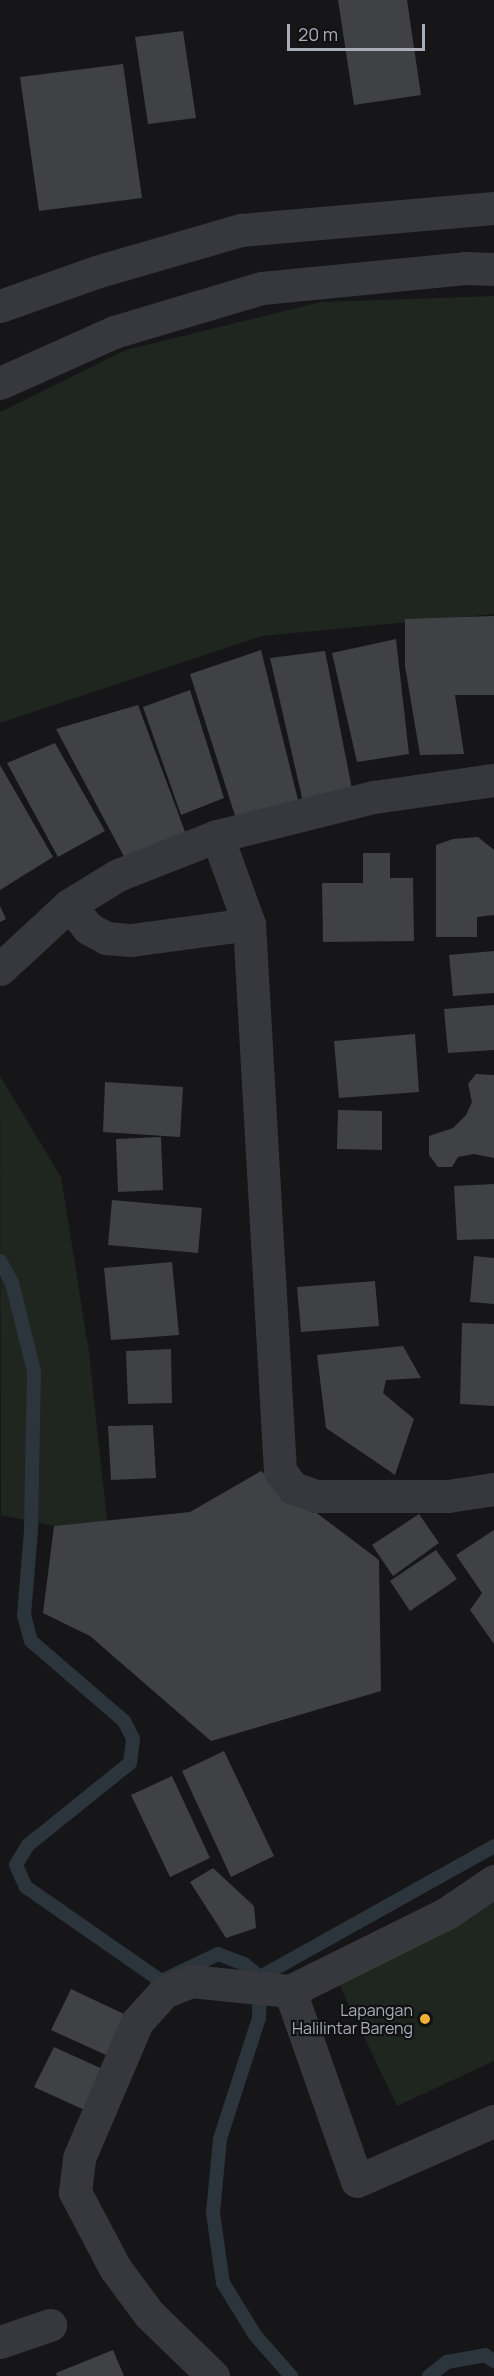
<!DOCTYPE html>
<style>
body{margin:0}
#map{position:relative;width:494px;height:2376px;overflow:hidden;background:#161618;font-family:Manrope,sans-serif}
div>[style]{position:absolute}
.green>*{inset:0;background:#1e261f}
.stream>*{height:14px;margin:-7px;padding:0 7px;transform-origin:7px;border-radius:7px;background:#2c353c}
.building>*{inset:0;background:#404145}
.street>*{height:33px;margin:-16.5px;padding:0 16.5px;transform-origin:16.5px;border-radius:16.5px;background:#37383d}
.dots>*{width:16px;height:16px;translate:-50% -50%;box-sizing:border-box;border:3px solid #111113;border-radius:50%}
span{translate:-50% -50%;white-space:nowrap;text-align:center;line-height:1.15;-webkit-text-stroke:4.5px #111113;paint-order:stroke}
.poi-label{font-size:16px;color:#a8adb8}
.right{translate:-100% -50%;text-align:right}
.scale{position:absolute;left:287px;top:24px;width:138px;height:27px;box-sizing:border-box;border:3px solid #a8adb8;border-top:0;padding-left:8px;font-size:18px;line-height:21px;white-space:nowrap;color:#a8adb8;-webkit-text-stroke:4px #111113;paint-order:stroke}
</style>
<div id="map">
<div class="green">
<i style="clip-path:polygon(494px 296px,494px 614px,262px 636px,0 723px,0 412px,126px 350px,321px 302px)"></i>
<i style="clip-path:polygon(0 1076px,61px 1177px,89px 1352px,107px 1521px,54px 1526px,1px 1515px)"></i>
<i style="clip-path:polygon(494px 1896px,494px 2061px,397px 2106px,336px 1978px)"></i>
</div>
<div class="stream">
<i style="left:0;top:1261px;width:25px;rotate:61deg"></i>
<i style="left:12px;top:1283px;width:91px;rotate:76deg"></i>
<i style="left:34px;top:1371px;width:159px;rotate:91.1deg"></i>
<i style="left:31px;top:1530px;width:85px;rotate:94.7deg"></i>
<i style="left:24px;top:1615px;width:27px;rotate:75deg"></i>
<i style="left:31px;top:1641px;width:123px;rotate:40.7deg"></i>
<i style="left:124px;top:1721px;width:20px;rotate:63deg"></i>
<i style="left:133px;top:1739px;width:24px;rotate:97deg"></i>
<i style="left:130px;top:1763px;width:131px;rotate:141.2deg"></i>
<i style="left:28px;top:1845px;width:23px;rotate:121deg"></i>
<i style="left:16px;top:1865px;width:24px;rotate:66deg"></i>
<i style="left:26px;top:1887px;width:165px;rotate:34.8deg"></i>
<i style="left:161px;top:1981px;width:63px;rotate:-25.3deg"></i>
<i style="left:218px;top:1954px;width:28px;rotate:21deg"></i>
<i style="left:244px;top:1964px;width:21px;rotate:39deg"></i>
<i style="left:260px;top:1977px;width:41px;rotate:91.4deg"></i>
<i style="left:259px;top:2018px;width:127px;rotate:107.9deg"></i>
<i style="left:220px;top:2139px;width:74px;rotate:95.4deg"></i>
<i style="left:213px;top:2213px;width:71px;rotate:81.9deg"></i>
<i style="left:223px;top:2283px;width:61px;rotate:58.4deg"></i>
<i style="left:255px;top:2335px;width:55px;rotate:48.7deg"></i>
<i style="left:260px;top:1977px;width:268px;rotate:-29.2deg"></i>
<i style="left:429px;top:2376px;width:23px;rotate:-38deg"></i>
<i style="left:447px;top:2362px;width:39px;rotate:-10deg"></i>
<i style="left:485px;top:2355px;width:11px;rotate:34deg"></i>
</div>
<div class="building">
<i style="clip-path:polygon(338px 0,407px 0,421px 95px,354px 105px)"></i>
<i style="clip-path:polygon(183px 31px,196px 118px,148px 124px,135px 37px)"></i>
<i style="clip-path:polygon(123px 64px,142px 198px,39px 211px,20px 77px)"></i>
<i style="clip-path:polygon(494px 616px,494px 695px,455px 695px,464px 754px,420px 755px,405px 666px,405px 619px)"></i>
<i style="clip-path:polygon(396px 639px,409px 754px,357px 762px,332px 653px)"></i>
<i style="clip-path:polygon(261px 650px,298px 800px,237px 822px,190px 674px)"></i>
<i style="clip-path:polygon(325px 651px,352px 789px,303px 802px,270px 658px)"></i>
<i style="clip-path:polygon(190px 690px,224px 798px,181px 815px,143px 707px)"></i>
<i style="clip-path:polygon(138px 705px,187px 837px,127px 862px,56px 729px)"></i>
<i style="clip-path:polygon(55px 743px,105px 831px,58px 857px,7px 763px)"></i>
<i style="clip-path:polygon(0 765px,53px 857px,0 890px)"></i>
<i style="clip-path:polygon(478px 837px,494px 850px,494px 915px,477px 917px,477px 937px,436px 937px,436px 845px,453px 839px)"></i>
<i style="clip-path:polygon(363px 853px,390px 853px,390px 878px,413px 878px,414px 941px,323px 942px,322px 883px,363px 883px)"></i>
<i style="clip-path:polygon(0 906px,6px 919px,0 922px)"></i>
<i style="clip-path:polygon(494px 951px,494px 993px,453px 996px,449px 955px)"></i>
<i style="clip-path:polygon(494px 1005px,494px 1050px,448px 1053px,444px 1009px)"></i>
<i style="clip-path:polygon(415px 1034px,419px 1092px,339px 1098px,334px 1041px)"></i>
<i style="clip-path:polygon(476px 1074px,494px 1075px,494px 1158px,474px 1154px,458px 1157px,452px 1167px,438px 1167px,429px 1155px,429px 1136px,453px 1128px,466px 1115px,472px 1102px,468px 1084px)"></i>
<i style="clip-path:polygon(105px 1082px,183px 1087px,180px 1137px,103px 1132px)"></i>
<i style="clip-path:polygon(338px 1110px,382px 1111px,382px 1150px,337px 1149px)"></i>
<i style="clip-path:polygon(161px 1137px,163px 1190px,118px 1192px,116px 1139px)"></i>
<i style="clip-path:polygon(494px 1184px,494px 1239px,457px 1240px,454px 1186px)"></i>
<i style="clip-path:polygon(112px 1200px,202px 1208px,198px 1253px,108px 1245px)"></i>
<i style="clip-path:polygon(474px 1256px,494px 1258px,494px 1304px,470px 1302px)"></i>
<i style="clip-path:polygon(172px 1262px,179px 1335px,111px 1340px,104px 1268px)"></i>
<i style="clip-path:polygon(375px 1281px,379px 1326px,301px 1332px,297px 1287px)"></i>
<i style="clip-path:polygon(462px 1323px,494px 1324px,494px 1406px,460px 1404px)"></i>
<i style="clip-path:polygon(403px 1346px,421px 1378px,386px 1380px,383px 1393px,414px 1419px,395px 1475px,326px 1428px,317px 1355px)"></i>
<i style="clip-path:polygon(171px 1349px,172px 1403px,128px 1404px,126px 1351px)"></i>
<i style="clip-path:polygon(153px 1425px,156px 1478px,111px 1480px,108px 1426px)"></i>
<i style="clip-path:polygon(261px 1471px,379px 1560px,381px 1691px,211px 1741px,90px 1636px,43px 1613px,54px 1526px,190px 1512px)"></i>
<i style="clip-path:polygon(419px 1514px,439px 1543px,393px 1576px,372px 1545px)"></i>
<i style="clip-path:polygon(494px 1530px,494px 1644px,470px 1610px,482px 1593px,456px 1555px)"></i>
<i style="clip-path:polygon(436px 1550px,457px 1579px,410px 1611px,390px 1581px)"></i>
<i style="clip-path:polygon(224px 1751px,274px 1856px,231px 1877px,182px 1771px)"></i>
<i style="clip-path:polygon(172px 1776px,210px 1858px,170px 1877px,131px 1795px)"></i>
<i style="clip-path:polygon(213px 1868px,254px 1906px,256px 1928px,226px 1938px,190px 1882px)"></i>
<i style="clip-path:polygon(71px 1989px,124px 2014px,106px 2055px,51px 2030px)"></i>
<i style="clip-path:polygon(54px 2047px,107px 2071px,89px 2112px,34px 2087px)"></i>
<i style="clip-path:polygon(113px 2350px,124px 2376px,57px 2376px,56px 2373px)"></i>
</div>
<div class="street">
<i style="left:0;top:306px;width:102px;rotate:-19.5deg"></i>
<i style="left:96px;top:272px;width:151px;rotate:-16.2deg"></i>
<i style="left:241px;top:230px;width:254px;rotate:-5deg"></i>
<i style="left:0;top:383px;width:125px;rotate:-24.1deg"></i>
<i style="left:114px;top:332px;width:154px;rotate:-16.6deg"></i>
<i style="left:262px;top:288px;width:204px;rotate:-5.6deg"></i>
<i style="left:465px;top:268px;width:29px;rotate:2deg"></i>
<i style="left:217px;top:836px;width:94px;rotate:70deg"></i>
<i style="left:249px;top:924px;width:548px;rotate:86.76deg"></i>
<i style="left:280px;top:1471px;width:21px;rotate:53deg"></i>
<i style="left:293px;top:1488px;width:24px;rotate:19deg"></i>
<i style="left:316px;top:1496px;width:132px"></i>
<i style="left:448px;top:1496px;width:47px;rotate:-8.7deg"></i>
<i style="left:69px;top:905px;width:30px;rotate:50deg"></i>
<i style="left:88px;top:928px;width:21px;rotate:29deg"></i>
<i style="left:106px;top:938px;width:25px;rotate:5deg"></i>
<i style="left:131px;top:940px;width:119px;rotate:-7.7deg"></i>
<i style="left:0;top:969px;width:94px;rotate:-42.8deg"></i>
<i style="left:69px;top:905px;width:57px;rotate:-31.5deg"></i>
<i style="left:118px;top:875px;width:106px;rotate:-21.5deg"></i>
<i style="left:217px;top:836px;width:162px;rotate:-14deg"></i>
<i style="left:374px;top:797px;width:121px;rotate:-8.1deg"></i>
<i style="left:290px;top:1991px;width:201px;rotate:70.6deg"></i>
<i style="left:357px;top:2181px;width:150px;rotate:-23.7deg"></i>
<i style="left:0;top:2342px;width:53px;rotate:-18.8deg"></i>
<i style="left:213px;top:2376px;width:89px;rotate:-135.9deg"></i>
<i style="left:149px;top:2314px;width:57px;rotate:-126.5deg"></i>
<i style="left:115px;top:2268px;width:86px;rotate:-117.8deg"></i>
<i style="left:75px;top:2192px;width:34px;rotate:-83deg"></i>
<i style="left:79px;top:2158px;width:148px;rotate:-66.9deg"></i>
<i style="left:137px;top:2022px;width:40px;rotate:-48deg"></i>
<i style="left:164px;top:1992px;width:29px;rotate:-22deg"></i>
<i style="left:191px;top:1981px;width:100px;rotate:5.8deg"></i>
<i style="left:290px;top:1991px;width:175px;rotate:-26.4deg"></i>
<i style="left:447px;top:1913px;width:57px;rotate:-34.2deg"></i>
</div>
<div class="dots">
<i style="left:425px;top:2019px;background:#f2b134"></i>
</div>
<div class="poi-label">
<span class="right" style="left:413px;top:2019px">Lapangan<br>Halilintar Bareng</span>
</div>
<div class="scale">20 m</div>
</div>
